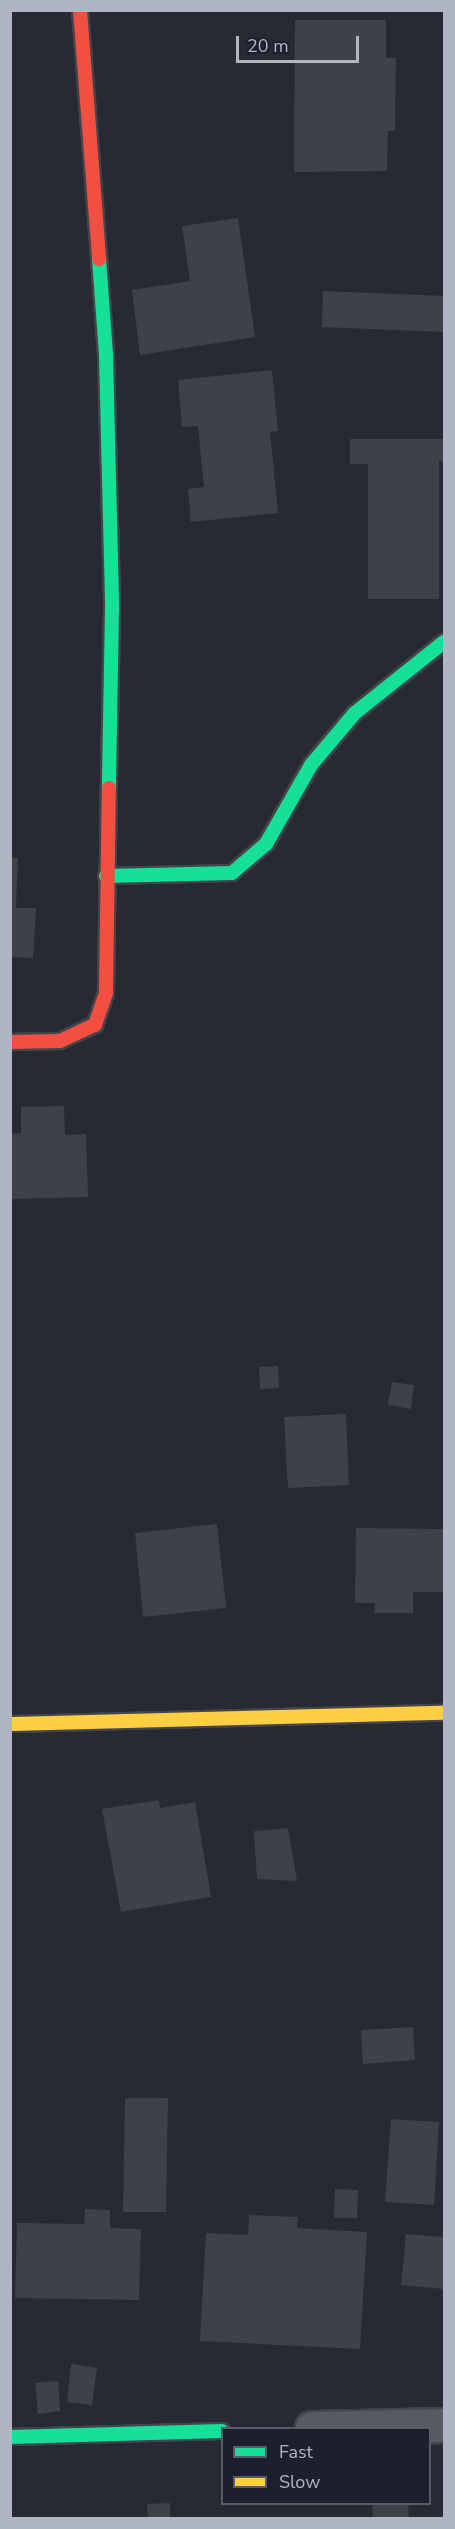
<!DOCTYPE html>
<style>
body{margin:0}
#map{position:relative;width:455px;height:2529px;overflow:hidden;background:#272a32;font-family:"Nunito Sans",sans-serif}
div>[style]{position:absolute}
.building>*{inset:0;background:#3f4148}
.roads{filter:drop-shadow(2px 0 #43454b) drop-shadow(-2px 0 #43454b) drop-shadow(0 2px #43454b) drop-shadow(0 -2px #43454b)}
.street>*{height:33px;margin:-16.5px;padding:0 16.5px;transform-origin:16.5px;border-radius:16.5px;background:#575a61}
.fast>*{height:14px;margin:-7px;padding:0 7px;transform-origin:7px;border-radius:7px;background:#16e098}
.slow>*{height:14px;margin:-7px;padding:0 7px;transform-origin:7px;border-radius:7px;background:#ffcf43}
.jam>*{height:14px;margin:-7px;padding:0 7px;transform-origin:7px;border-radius:7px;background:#f24e42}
span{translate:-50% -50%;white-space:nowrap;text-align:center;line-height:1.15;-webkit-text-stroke:6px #1b202c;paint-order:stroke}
.frame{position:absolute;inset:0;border:12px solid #b0b5c4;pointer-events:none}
.legend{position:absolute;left:221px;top:2427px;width:210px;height:78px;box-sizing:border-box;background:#1b202c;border:2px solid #575c69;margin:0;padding:8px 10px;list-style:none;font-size:18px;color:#b0b5c4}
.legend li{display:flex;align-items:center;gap:12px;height:30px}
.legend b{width:30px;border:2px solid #575c69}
.scale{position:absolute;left:236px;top:36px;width:123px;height:27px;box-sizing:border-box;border:3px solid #b0b5c4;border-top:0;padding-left:8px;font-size:18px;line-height:21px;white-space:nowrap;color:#b0b5c4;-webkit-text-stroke:4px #1b202c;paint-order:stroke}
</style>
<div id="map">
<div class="building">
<i style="clip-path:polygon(295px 20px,386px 20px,386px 58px,396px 58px,395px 131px,388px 131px,387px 171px,294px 172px)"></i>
<i style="clip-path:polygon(238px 218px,255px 337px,140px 355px,132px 290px,190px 281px,182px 226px)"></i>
<i style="clip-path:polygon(323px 291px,444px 296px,444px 332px,322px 327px)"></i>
<i style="clip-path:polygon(272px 370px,278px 431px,270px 432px,278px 513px,191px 522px,188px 489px,204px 487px,198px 426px,182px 427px,178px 380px)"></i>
<i style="clip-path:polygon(350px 439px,444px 439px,444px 461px,439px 461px,439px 599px,368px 599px,368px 464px,350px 464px)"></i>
<i style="clip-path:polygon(10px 858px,18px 858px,16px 908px,36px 908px,33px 958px,10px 957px)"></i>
<i style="clip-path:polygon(64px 1106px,65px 1135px,86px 1134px,88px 1197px,10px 1199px,10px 1134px,21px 1133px,21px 1107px)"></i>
<i style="clip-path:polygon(278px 1366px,279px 1388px,260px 1389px,259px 1367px)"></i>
<i style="clip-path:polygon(392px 1382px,414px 1385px,411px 1409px,388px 1405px)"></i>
<i style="clip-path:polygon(346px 1414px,349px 1485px,288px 1488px,284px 1417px)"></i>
<i style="clip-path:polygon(217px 1524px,226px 1608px,143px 1617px,135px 1533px)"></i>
<i style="clip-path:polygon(356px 1528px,444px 1529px,444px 1592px,413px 1592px,413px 1613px,374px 1613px,375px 1603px,355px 1603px)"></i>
<i style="clip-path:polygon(159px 1800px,160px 1808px,195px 1802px,211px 1897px,121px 1912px,102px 1809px)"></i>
<i style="clip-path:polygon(288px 1828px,297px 1881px,257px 1879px,254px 1831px)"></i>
<i style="clip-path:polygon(413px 2027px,415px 2060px,363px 2064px,361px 2030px)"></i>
<i style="clip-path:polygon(125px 2098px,168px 2098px,166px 2212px,123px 2212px)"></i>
<i style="clip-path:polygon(391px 2119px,439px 2122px,434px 2205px,385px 2202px)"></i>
<i style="clip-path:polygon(335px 2189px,358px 2190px,357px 2218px,334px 2218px)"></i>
<i style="clip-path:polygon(85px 2209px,110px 2210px,110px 2228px,141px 2229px,139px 2300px,15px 2298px,17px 2223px,84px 2224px)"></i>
<i style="clip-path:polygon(249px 2215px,298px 2217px,297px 2228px,367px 2232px,360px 2349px,200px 2341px,206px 2233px,248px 2235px)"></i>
<i style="clip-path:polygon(406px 2234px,444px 2237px,444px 2289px,401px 2285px)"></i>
<i style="clip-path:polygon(71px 2364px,97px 2368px,92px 2405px,67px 2402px)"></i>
<i style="clip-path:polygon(58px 2381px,60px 2411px,38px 2414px,35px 2383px)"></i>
<i style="clip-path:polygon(170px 2503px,170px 2518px,148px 2518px,147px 2504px)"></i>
<i style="clip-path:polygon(372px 2504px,408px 2504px,409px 2518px,373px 2518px)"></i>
</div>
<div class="roads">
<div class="street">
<i style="left:312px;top:2428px;width:132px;rotate:-1.3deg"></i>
</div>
<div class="fast">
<i style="left:99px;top:259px;width:96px;rotate:85.8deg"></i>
<i style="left:106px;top:355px;width:254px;rotate:88.6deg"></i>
<i style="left:112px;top:609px;width:179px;rotate:91deg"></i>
<i style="left:106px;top:876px;width:126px;rotate:-1.4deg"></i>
<i style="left:232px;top:873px;width:45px;rotate:-40.5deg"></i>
<i style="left:266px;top:844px;width:91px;rotate:-60.3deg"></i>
<i style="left:311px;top:765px;width:68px;rotate:-49.8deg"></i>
<i style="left:355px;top:713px;width:114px;rotate:-38.6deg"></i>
<i style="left:10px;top:2437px;width:212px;rotate:-1.6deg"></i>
</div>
<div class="slow">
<i style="left:10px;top:1724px;width:434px;rotate:-1.5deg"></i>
</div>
<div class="jam">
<i style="left:80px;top:10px;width:250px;rotate:85.6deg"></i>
<i style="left:10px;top:1042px;width:50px;rotate:-1.1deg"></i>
<i style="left:60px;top:1041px;width:38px;rotate:-25deg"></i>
<i style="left:95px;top:1025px;width:34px;rotate:-71deg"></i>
<i style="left:106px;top:993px;width:205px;rotate:-89.2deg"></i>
</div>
</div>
<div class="frame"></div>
<ul class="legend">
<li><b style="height:8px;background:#16e098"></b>Fast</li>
<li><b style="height:8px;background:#ffcf43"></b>Slow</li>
</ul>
<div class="scale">20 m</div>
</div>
